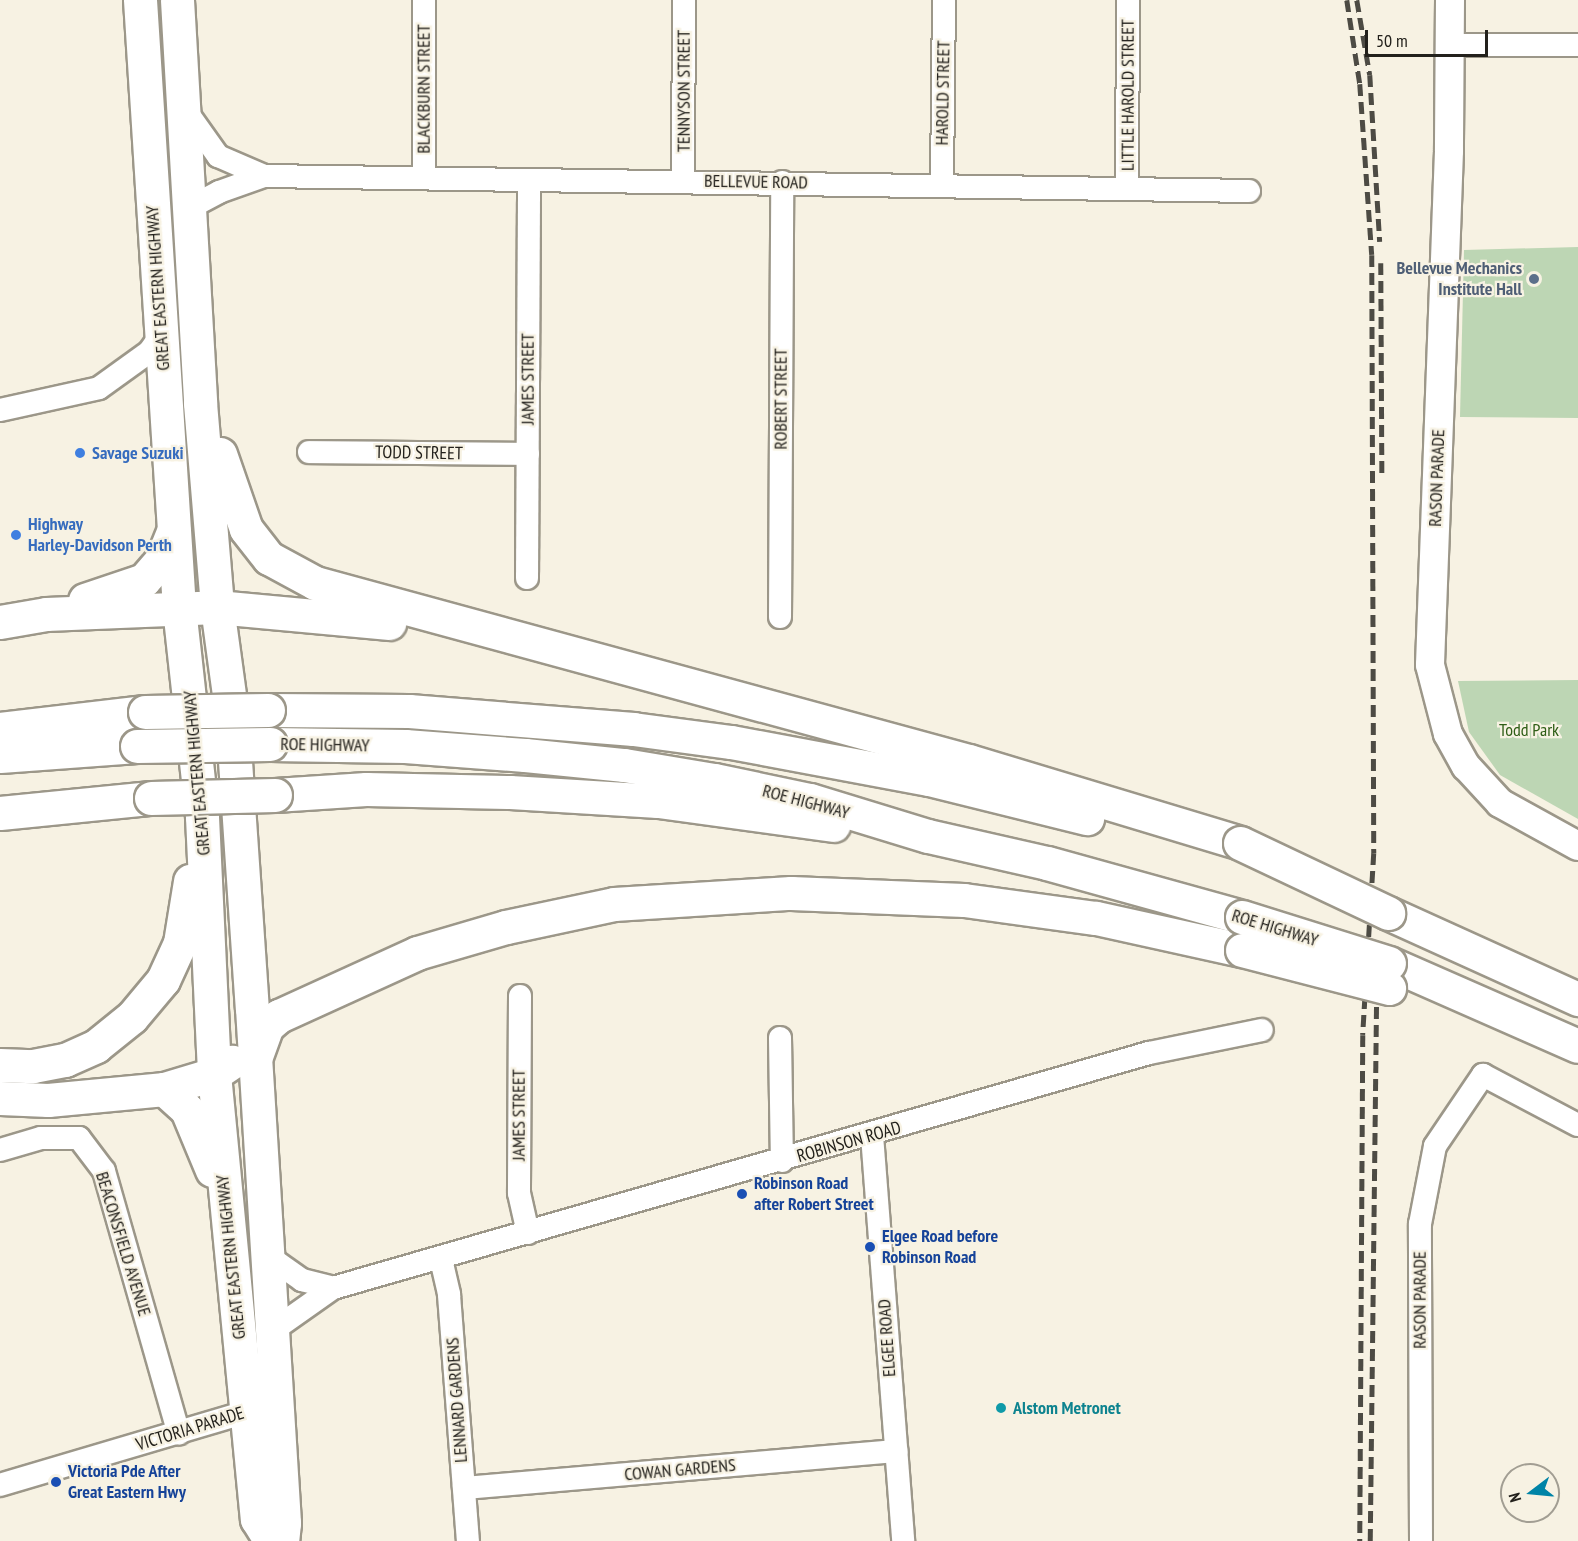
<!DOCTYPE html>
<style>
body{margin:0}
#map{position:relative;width:1578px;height:1541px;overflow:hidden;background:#f7f2e3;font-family:"PT Sans Narrow",sans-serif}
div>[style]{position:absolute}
.green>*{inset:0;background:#bdd6b4}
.roads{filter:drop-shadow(2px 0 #9c9789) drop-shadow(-2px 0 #9c9789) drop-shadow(0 2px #9c9789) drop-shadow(0 -2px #9c9789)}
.minor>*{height:22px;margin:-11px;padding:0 11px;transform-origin:11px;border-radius:11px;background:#fff}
.major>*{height:28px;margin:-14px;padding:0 14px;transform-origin:14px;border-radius:14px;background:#fff}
.highway>*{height:33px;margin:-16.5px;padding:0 16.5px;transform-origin:16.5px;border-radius:16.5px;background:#fff}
.rail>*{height:4.5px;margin-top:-2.25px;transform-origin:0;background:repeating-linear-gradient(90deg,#4d4b44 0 12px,transparent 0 18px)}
.bridges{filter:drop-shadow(2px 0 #9c9789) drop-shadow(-2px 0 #9c9789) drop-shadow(0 2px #9c9789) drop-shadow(0 -2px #9c9789)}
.highway-bridge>*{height:33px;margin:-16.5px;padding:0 16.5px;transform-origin:16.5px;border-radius:16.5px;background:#fff}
.dots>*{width:16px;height:16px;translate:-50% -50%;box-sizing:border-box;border:3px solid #f7f2e3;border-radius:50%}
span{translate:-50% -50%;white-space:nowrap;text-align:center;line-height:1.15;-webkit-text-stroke:4.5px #f7f2e3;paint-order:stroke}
.street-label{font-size:18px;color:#23211c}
.service-label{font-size:18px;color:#4e5e75;font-weight:700}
.right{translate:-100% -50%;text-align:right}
.shop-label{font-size:18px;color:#366cbe;font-weight:700}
.left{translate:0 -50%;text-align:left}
.park-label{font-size:18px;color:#2f5e16}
.transit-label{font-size:18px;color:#164399;font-weight:700}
.culture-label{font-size:18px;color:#0d838f;font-weight:700}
.north{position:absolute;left:1500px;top:1463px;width:60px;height:60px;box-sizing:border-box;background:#f7f2e3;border:2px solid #a29e93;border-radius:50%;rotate:254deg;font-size:16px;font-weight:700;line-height:24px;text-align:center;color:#23211c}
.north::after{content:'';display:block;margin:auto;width:21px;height:27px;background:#0084a7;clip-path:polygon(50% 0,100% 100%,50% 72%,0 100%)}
.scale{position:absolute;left:1365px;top:30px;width:123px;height:27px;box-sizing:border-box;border:3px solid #23211c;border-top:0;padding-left:8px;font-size:18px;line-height:21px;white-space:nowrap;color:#23211c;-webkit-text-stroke:4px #f7f2e3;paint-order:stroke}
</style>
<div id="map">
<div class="green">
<i style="clip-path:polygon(1578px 247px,1578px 418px,1460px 417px,1464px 250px)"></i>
<i style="clip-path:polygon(1578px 680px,1578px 819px,1500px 775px,1469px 732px,1458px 681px)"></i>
</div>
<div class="roads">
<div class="minor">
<i style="left:1451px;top:45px;width:127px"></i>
<i style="left:184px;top:108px;width:59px;rotate:54.7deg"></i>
<i style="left:218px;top:156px;width:50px;rotate:23.5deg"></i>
<i style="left:424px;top:178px;width:178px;rotate:-90deg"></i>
<i style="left:683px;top:182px;width:182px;rotate:-89.7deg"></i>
<i style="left:942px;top:185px;width:185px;rotate:-89.4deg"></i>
<i style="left:1127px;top:189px;width:189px;rotate:-89.7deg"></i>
<i style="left:191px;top:207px;width:32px;rotate:-28deg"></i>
<i style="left:219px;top:192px;width:48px;rotate:-19.6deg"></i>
<i style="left:264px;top:176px;width:985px;rotate:0.87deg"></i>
<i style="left:0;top:410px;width:101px;rotate:-12.5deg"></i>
<i style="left:99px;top:388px;width:62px;rotate:-35.8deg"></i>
<i style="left:149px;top:352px;width:19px;rotate:-55deg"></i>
<i style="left:309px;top:452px;width:219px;rotate:0.5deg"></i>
<i style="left:527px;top:578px;width:398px;rotate:-89.7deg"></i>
<i style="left:780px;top:617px;width:435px;rotate:-89.7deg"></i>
<i style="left:520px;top:996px;width:197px;rotate:90.3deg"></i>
<i style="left:519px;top:1193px;width:41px;rotate:77.3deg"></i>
<i style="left:780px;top:1038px;width:123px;rotate:89.1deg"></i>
<i style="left:872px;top:1135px;width:407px;rotate:85.6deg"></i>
<i style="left:0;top:1150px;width:43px;rotate:-16.3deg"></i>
<i style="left:41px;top:1138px;width:38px"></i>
<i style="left:79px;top:1138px;width:41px;rotate:52.9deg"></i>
<i style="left:104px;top:1171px;width:273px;rotate:74.1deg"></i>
<i style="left:268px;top:1256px;width:42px;rotate:35.2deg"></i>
<i style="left:302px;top:1280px;width:32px;rotate:14deg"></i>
<i style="left:441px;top:1259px;width:37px;rotate:77deg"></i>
<i style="left:449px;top:1295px;width:247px;rotate:85.6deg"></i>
<i style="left:272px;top:1331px;width:75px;rotate:-35.2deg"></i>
<i style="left:333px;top:1288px;width:849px;rotate:-16.07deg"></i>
<i style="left:1149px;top:1053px;width:115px;rotate:-11.5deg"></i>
<i style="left:0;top:1485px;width:271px;rotate:-16.5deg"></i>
<i style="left:464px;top:1488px;width:434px;rotate:-4.9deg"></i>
<i style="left:1421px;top:1541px;width:317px;rotate:-90.2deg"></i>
<i style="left:1420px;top:1224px;width:79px;rotate:-79.1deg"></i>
<i style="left:1435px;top:1146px;width:86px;rotate:-55.9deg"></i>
<i style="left:1483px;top:1075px;width:107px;rotate:27.8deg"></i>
</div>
<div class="major">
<i style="left:1450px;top:0;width:151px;rotate:90.4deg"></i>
<i style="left:1449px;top:151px;width:514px;rotate:92.12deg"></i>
<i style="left:1430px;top:665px;width:71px;rotate:75.4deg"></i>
<i style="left:1448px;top:734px;width:37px;rotate:61deg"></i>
<i style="left:1466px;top:766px;width:50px;rotate:47.4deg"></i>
<i style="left:1500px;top:803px;width:89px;rotate:28.9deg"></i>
</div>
<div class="highway">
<i style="left:140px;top:0;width:609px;rotate:86.33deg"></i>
<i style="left:179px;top:608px;width:210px;rotate:83.7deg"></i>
<i style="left:202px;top:817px;width:257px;rotate:87.3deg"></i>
<i style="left:214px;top:1074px;width:447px;rotate:84.5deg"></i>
<i style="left:257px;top:1519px;width:26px;rotate:58deg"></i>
<i style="left:177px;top:0;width:404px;rotate:86.7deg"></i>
<i style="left:200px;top:403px;width:205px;rotate:85.2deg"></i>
<i style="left:217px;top:607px;width:111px;rotate:82.2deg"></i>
<i style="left:232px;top:717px;width:292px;rotate:86.1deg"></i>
<i style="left:252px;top:1008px;width:516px;rotate:86.44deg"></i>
<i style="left:284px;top:1523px;width:18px;rotate:96deg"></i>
<i style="left:220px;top:454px;width:79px;rotate:70.9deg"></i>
<i style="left:246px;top:529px;width:37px;rotate:52deg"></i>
<i style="left:269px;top:558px;width:52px;rotate:28.5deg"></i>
<i style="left:315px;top:583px;width:678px;rotate:15.23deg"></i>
<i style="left:969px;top:761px;width:283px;rotate:16.8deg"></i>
<i style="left:85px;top:600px;width:62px;rotate:-18.7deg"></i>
<i style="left:144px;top:580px;width:28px;rotate:-49deg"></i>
<i style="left:162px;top:559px;width:31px;rotate:-68deg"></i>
<i style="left:0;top:622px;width:47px;rotate:-9.9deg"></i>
<i style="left:46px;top:614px;width:171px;rotate:-2.3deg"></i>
<i style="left:217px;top:607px;width:173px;rotate:5.3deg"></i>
<i style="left:268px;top:710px;width:141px;rotate:0.4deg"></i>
<i style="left:409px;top:711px;width:225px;rotate:4.6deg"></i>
<i style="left:633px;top:729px;width:99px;rotate:7.6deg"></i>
<i style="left:731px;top:742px;width:201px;rotate:10.6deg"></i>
<i style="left:929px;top:779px;width:163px;rotate:13.9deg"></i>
<i style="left:0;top:729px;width:146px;rotate:-6.7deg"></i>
<i style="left:270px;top:744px;width:135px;rotate:0.8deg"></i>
<i style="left:405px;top:746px;width:120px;rotate:4.3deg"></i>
<i style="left:525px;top:755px;width:100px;rotate:5.8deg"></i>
<i style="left:624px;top:765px;width:91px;rotate:9.5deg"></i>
<i style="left:714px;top:780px;width:98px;rotate:11.8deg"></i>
<i style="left:810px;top:800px;width:123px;rotate:17deg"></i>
<i style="left:928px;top:836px;width:122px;rotate:12.8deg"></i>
<i style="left:1047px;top:863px;width:202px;rotate:15.5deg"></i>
<i style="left:0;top:756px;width:137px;rotate:-4.2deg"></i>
<i style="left:275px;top:795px;width:91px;rotate:-3.8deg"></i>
<i style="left:366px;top:789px;width:144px;rotate:1.2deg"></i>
<i style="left:510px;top:792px;width:148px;rotate:3.5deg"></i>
<i style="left:658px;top:801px;width:177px;rotate:7.8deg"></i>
<i style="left:0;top:813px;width:152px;rotate:-5.7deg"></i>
<i style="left:1388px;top:913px;width:209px;rotate:24.4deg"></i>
<i style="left:1389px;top:963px;width:206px;rotate:23.7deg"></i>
<i style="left:256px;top:1056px;width:32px;rotate:-70deg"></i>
<i style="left:267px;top:1026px;width:16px;rotate:-40deg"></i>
<i style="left:279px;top:1016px;width:152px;rotate:-24.5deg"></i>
<i style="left:417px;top:953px;width:93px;rotate:-16.3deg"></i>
<i style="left:506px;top:927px;width:110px;rotate:-12deg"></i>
<i style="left:614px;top:904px;width:177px;rotate:-3.6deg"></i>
<i style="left:791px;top:893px;width:173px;rotate:2.3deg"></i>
<i style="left:964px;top:900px;width:133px;rotate:7.8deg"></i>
<i style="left:1096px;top:918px;width:149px;rotate:12.4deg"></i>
<i style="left:0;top:1065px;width:33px;rotate:2deg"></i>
<i style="left:33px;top:1066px;width:33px;rotate:-11deg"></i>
<i style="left:65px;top:1060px;width:34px;rotate:-24deg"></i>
<i style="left:96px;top:1046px;width:46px;rotate:-38.9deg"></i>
<i style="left:132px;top:1017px;width:48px;rotate:-50deg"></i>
<i style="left:163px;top:980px;width:41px;rotate:-65.3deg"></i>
<i style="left:180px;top:943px;width:63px;rotate:-80.8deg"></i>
<i style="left:164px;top:1089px;width:31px;rotate:42deg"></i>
<i style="left:187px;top:1110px;width:65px;rotate:67.4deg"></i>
<i style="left:0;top:1098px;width:48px;rotate:2.4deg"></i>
<i style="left:48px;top:1100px;width:117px;rotate:-5.4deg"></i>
<i style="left:164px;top:1089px;width:52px;rotate:-16.7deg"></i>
<i style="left:214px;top:1074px;width:22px;rotate:-34deg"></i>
</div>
</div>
<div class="rail">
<i style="left:1347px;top:0;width:85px;rotate:81.2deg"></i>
<i style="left:1360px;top:84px;width:171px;rotate:86deg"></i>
<i style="left:1372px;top:255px;width:598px;rotate:89.81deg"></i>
<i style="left:1374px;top:853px;width:182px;rotate:93.5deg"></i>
<i style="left:1363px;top:1035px;width:506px;rotate:90.34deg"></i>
<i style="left:1357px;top:0;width:76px;rotate:80.2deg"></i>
<i style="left:1370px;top:75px;width:167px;rotate:86.6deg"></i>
<i style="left:1381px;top:263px;width:210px;rotate:89.7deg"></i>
<i style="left:1370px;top:1541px;width:595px;rotate:-89.33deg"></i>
</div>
<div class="bridges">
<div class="highway-bridge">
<i style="left:145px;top:712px;width:123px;rotate:-0.9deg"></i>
<i style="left:137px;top:746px;width:133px;rotate:-0.9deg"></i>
<i style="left:151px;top:798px;width:124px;rotate:-1.4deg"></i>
<i style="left:1240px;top:843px;width:164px;rotate:25.3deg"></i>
<i style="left:1242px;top:917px;width:154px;rotate:17.4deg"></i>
<i style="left:1242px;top:950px;width:152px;rotate:14.5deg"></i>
</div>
</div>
<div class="dots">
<i style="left:1534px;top:279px;background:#5c6f8a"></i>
<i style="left:80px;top:453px;background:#3f7fe0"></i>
<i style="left:16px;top:535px;background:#3f7fe0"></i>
<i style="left:742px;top:1194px;background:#1a4fb4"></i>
<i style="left:870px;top:1247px;background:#1a4fb4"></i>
<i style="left:1001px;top:1408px;background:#0f9aa8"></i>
<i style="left:56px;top:1482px;background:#1a4fb4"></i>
</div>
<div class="street-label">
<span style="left:424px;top:89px;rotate:-90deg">BLACKBURN STREET</span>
<span style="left:684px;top:91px;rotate:-90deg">TENNYSON STREET</span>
<span style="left:943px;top:93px;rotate:-89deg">HAROLD STREET</span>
<span style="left:1128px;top:95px;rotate:-90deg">LITTLE HAROLD STREET</span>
<span style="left:756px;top:182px;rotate:1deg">BELLEVUE ROAD</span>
<span style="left:158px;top:288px;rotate:-94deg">GREAT EASTERN HIGHWAY</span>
<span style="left:528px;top:379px;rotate:-90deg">JAMES STREET</span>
<span style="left:781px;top:399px;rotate:-90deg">ROBERT STREET</span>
<span style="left:419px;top:453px;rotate:1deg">TODD STREET</span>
<span style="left:1437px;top:478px;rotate:-88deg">RASON PARADE</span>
<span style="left:325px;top:745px;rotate:1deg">ROE HIGHWAY</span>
<span style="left:197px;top:773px;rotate:-95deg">GREAT EASTERN HIGHWAY</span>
<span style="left:806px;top:802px;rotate:15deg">ROE HIGHWAY</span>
<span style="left:1275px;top:928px;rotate:17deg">ROE HIGHWAY</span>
<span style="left:519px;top:1115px;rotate:-90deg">JAMES STREET</span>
<span style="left:849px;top:1142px;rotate:-16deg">ROBINSON ROAD</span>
<span style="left:123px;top:1244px;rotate:73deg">BEACONSFIELD AVENUE</span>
<span style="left:231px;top:1257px;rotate:-96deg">GREAT EASTERN HIGHWAY</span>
<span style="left:1420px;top:1300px;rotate:-90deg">RASON PARADE</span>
<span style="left:887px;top:1338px;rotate:-94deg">ELGEE ROAD</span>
<span style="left:457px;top:1400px;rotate:-94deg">LENNARD GARDENS</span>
<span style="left:190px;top:1429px;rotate:-17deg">VICTORIA PARADE</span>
<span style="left:680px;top:1470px;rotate:-5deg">COWAN GARDENS</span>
</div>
<div class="service-label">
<span class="right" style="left:1522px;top:279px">Bellevue Mechanics<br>Institute Hall</span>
</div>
<div class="shop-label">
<span class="left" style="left:92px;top:453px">Savage Suzuki</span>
<span class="left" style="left:28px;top:535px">Highway<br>Harley-Davidson Perth</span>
</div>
<div class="park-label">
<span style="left:1529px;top:730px">Todd Park</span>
</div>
<div class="transit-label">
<span class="left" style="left:754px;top:1194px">Robinson Road<br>after Robert Street</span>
<span class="left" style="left:882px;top:1247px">Elgee Road before<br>Robinson Road</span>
<span class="left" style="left:68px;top:1482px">Victoria Pde After<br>Great Eastern Hwy</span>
</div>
<div class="culture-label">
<span class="left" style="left:1013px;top:1408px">Alstom Metronet</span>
</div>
<div class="north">N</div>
<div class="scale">50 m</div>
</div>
